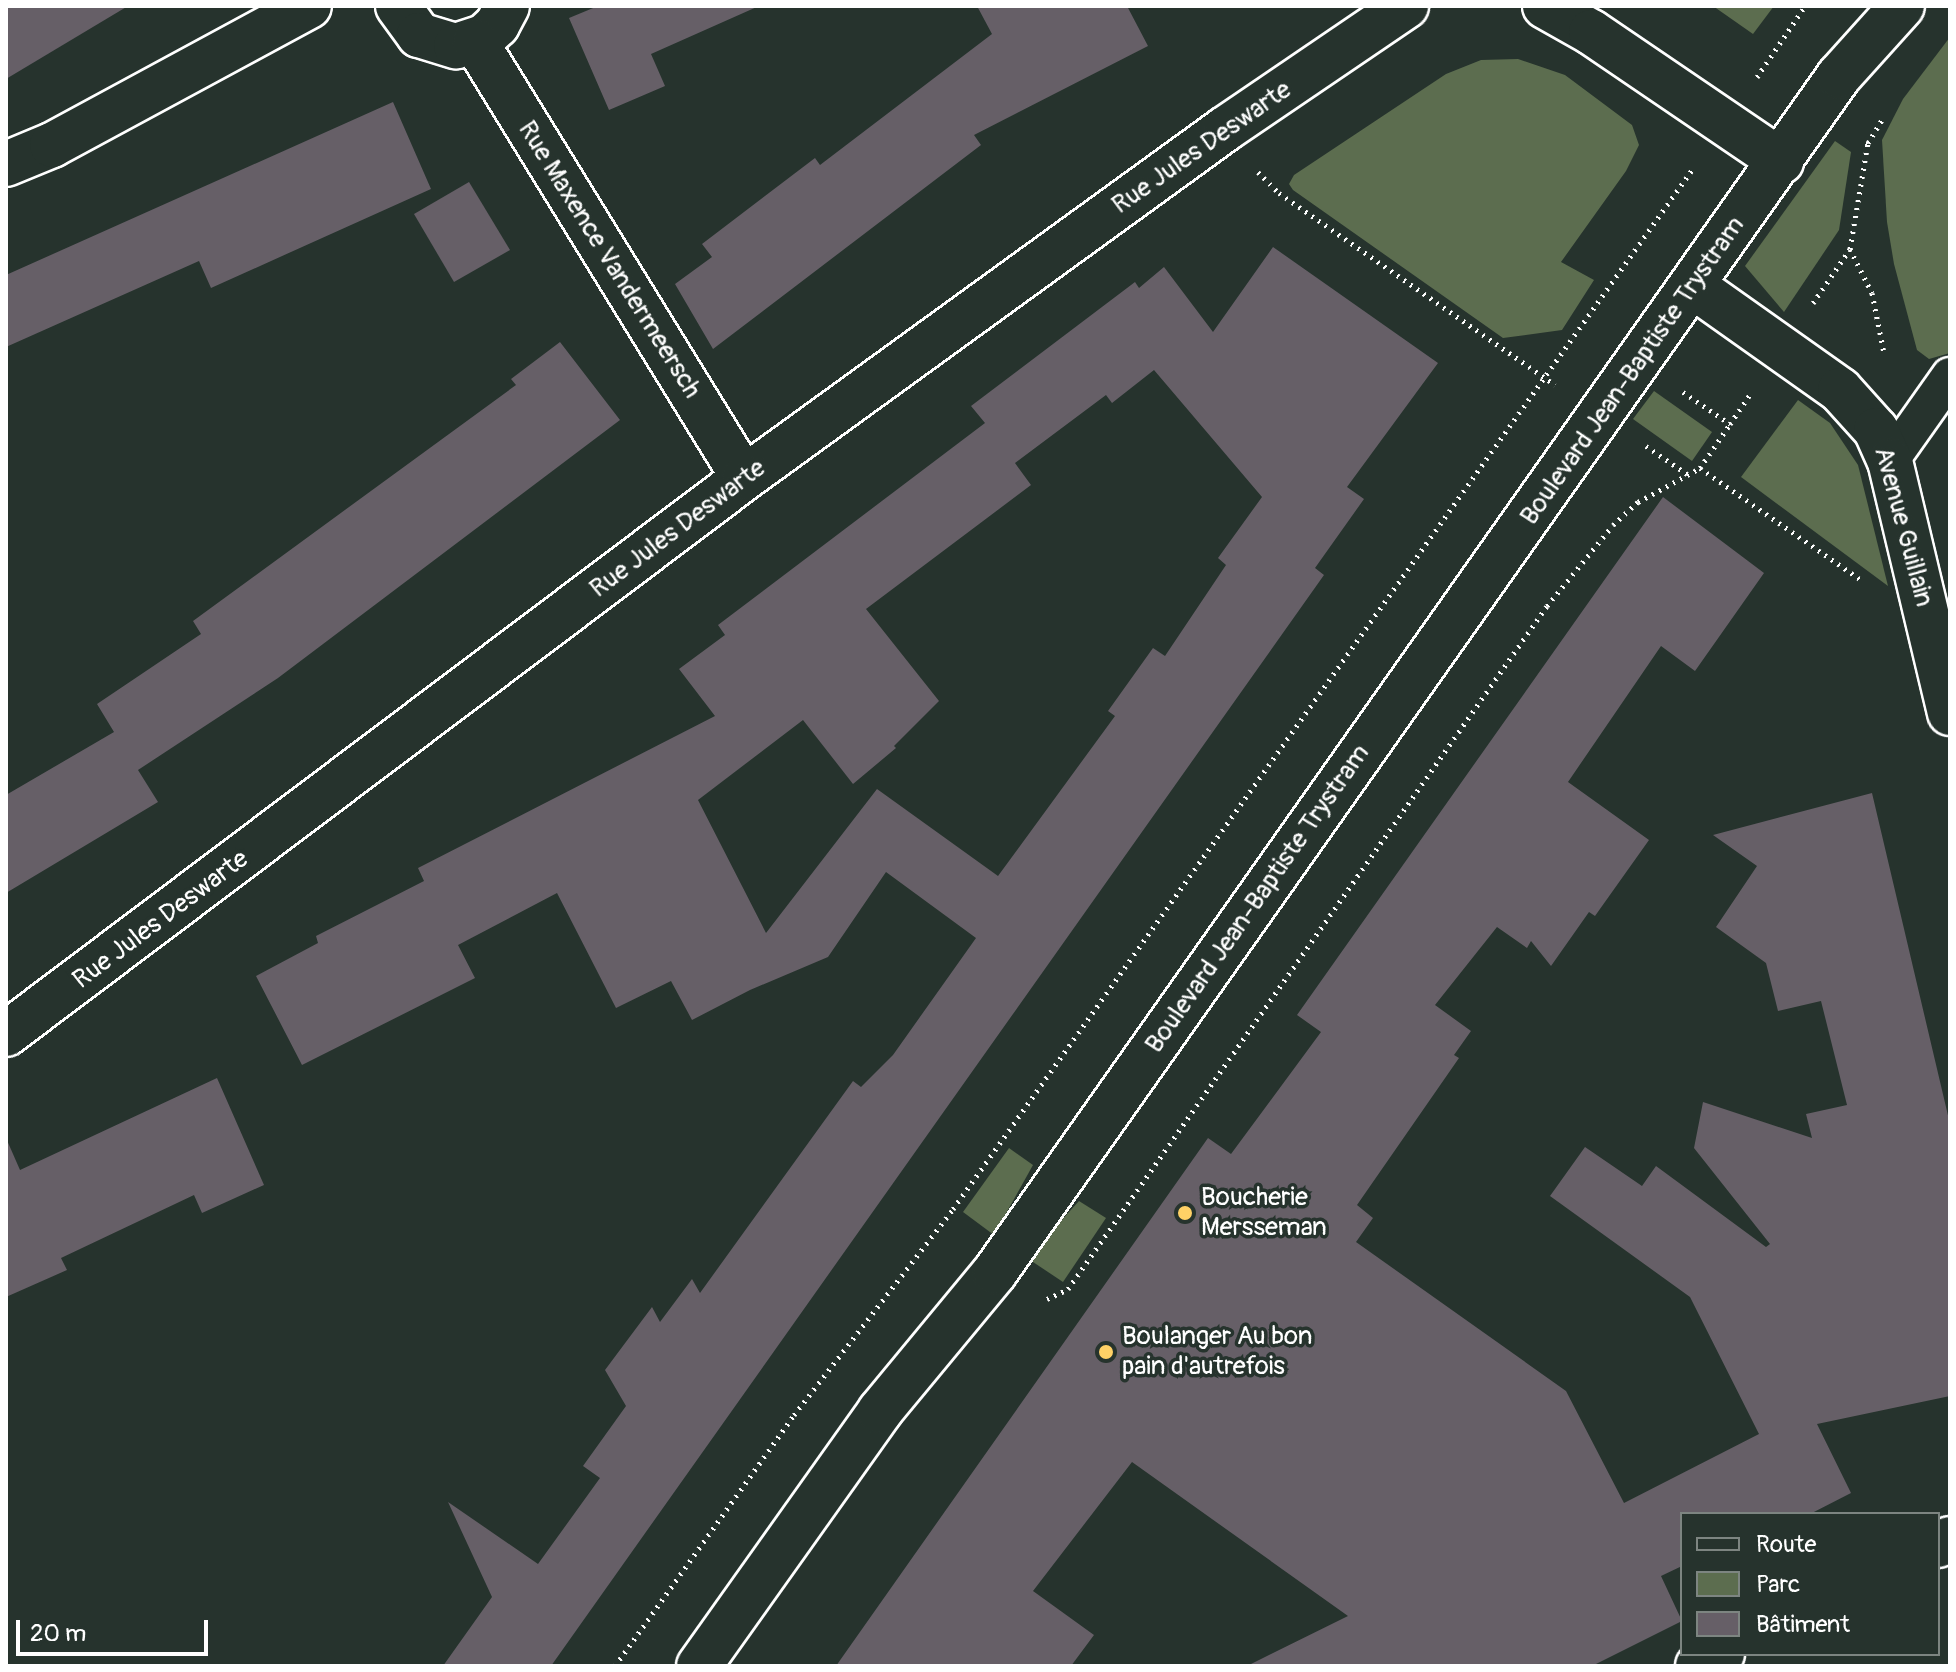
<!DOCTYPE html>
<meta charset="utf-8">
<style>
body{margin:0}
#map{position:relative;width:1956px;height:1672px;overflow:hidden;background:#26332d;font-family:Pangolin,sans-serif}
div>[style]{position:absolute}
.green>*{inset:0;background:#5c6d4f}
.building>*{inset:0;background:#665f67}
.path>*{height:5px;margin-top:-2.5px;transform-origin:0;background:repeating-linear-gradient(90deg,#fff 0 2px,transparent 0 8px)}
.roads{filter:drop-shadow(2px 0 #fff) drop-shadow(-2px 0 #fff) drop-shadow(0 2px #fff) drop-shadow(0 -2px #fff)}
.service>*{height:36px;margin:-18px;padding:0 18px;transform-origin:18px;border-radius:18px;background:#26332d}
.minor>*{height:44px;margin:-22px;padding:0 22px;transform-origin:22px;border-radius:22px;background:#26332d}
.tertiary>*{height:44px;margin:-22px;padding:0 22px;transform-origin:22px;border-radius:22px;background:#26332d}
.dots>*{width:22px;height:22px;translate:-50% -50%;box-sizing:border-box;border:4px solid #26332d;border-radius:50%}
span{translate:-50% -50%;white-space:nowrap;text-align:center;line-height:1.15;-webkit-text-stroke:7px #26332d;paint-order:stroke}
.street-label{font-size:26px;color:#fff}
.poi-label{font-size:26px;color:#fff}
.left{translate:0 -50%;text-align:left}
.frame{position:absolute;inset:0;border:8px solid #fff;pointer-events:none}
.legend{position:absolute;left:1680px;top:1512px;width:260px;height:144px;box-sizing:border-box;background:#26332d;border:2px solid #7d8581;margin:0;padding:10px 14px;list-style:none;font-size:24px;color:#fff}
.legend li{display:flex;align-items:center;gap:16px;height:40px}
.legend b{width:40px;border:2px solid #7d8581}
.scale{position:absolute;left:16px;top:1620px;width:192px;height:36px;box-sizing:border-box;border:4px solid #fff;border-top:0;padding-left:10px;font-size:24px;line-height:28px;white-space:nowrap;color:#fff;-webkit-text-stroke:6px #26332d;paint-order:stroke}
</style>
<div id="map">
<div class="green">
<i style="clip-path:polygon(1713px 6px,1774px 6px,1753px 34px)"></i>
<i style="clip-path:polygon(1950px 37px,1950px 353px,1929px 359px,1917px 350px,1894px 264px,1887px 222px,1882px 140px,1903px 99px)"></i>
<i style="clip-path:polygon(1518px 59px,1565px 75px,1632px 125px,1639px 145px,1626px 171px,1561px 262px,1594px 280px,1562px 330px,1503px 338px,1293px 190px,1289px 184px,1294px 175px,1446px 74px,1481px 60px)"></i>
<i style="clip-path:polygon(1835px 141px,1851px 152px,1839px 230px,1784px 312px,1745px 266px)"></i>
<i style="clip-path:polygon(1654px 391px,1712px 432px,1692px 461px,1633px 419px)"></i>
<i style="clip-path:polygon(1798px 400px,1830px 423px,1858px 465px,1888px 586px,1741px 477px)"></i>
<i style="clip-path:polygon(1009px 1148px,1033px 1165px,994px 1235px,963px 1212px)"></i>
<i style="clip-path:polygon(1079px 1201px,1106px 1218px,1063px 1282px,1027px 1258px)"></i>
</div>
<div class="building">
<i style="clip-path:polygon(6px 6px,128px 6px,6px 79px)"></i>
<i style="clip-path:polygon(598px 6px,759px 6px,651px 54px,665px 86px,609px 110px,569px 18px)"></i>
<i style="clip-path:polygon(977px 6px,1127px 6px,1148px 46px,974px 135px,981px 145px,713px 349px,675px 284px,712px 257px,702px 244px,815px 158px,820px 165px,992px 34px)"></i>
<i style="clip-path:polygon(393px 102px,431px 189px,211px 288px,199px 261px,6px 347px,6px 275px)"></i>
<i style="clip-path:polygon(469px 182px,510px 250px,454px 282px,414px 214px)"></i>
<i style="clip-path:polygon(evenodd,1273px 247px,1438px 363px,1347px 487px,1364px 499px,1315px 568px,1324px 575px,551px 1666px,443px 1666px,492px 1597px,448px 1502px,538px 1564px,600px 1478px,583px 1466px,626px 1406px,605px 1370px,652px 1307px,660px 1322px,692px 1279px,700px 1293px,853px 1081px,861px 1087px,893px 1055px,976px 938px,886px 872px,828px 957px,750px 990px,692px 1020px,671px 981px,616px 1008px,557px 893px,458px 945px,475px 978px,302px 1065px,256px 976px,318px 943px,316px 936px,424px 881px,418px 868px,715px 716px,679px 669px,725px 635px,718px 625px,985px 423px,971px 406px,1135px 282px,1139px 288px,1164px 267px,1213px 332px,1273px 247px,1154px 370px,1262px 497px,1218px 558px,1226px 565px,1165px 656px,1153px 648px,1108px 711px,1115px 716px,998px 876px,877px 789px,766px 933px,698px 800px,803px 720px,853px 784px,896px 748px,894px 746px,939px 701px,866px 609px,1031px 485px,1015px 463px,1106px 395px,1112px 403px,1154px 370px)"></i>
<i style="clip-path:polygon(560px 342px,620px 420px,278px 678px,138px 770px,158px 802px,6px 893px,6px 795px,114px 732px,97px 704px,201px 634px,193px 621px,516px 385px,511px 379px)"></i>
<i style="clip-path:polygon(1663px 497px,1764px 573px,1695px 671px,1661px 646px,1568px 782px,1649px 840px,1595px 916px,1589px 912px,1551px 966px,1531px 941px,1527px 948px,1497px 927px,1435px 1005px,1471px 1031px,1454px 1055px,1459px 1058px,1357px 1205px,1373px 1218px,1356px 1242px,1566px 1391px,1624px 1503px,1759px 1434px,1690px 1297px,1550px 1196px,1585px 1147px,1642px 1186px,1656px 1166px,1766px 1247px,1770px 1244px,1694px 1148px,1703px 1102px,1812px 1138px,1806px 1114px,1847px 1105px,1821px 1001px,1778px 1011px,1766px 963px,1716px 927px,1757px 866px,1713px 835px,1872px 793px,1950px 1124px,1950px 1396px,1817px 1424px,1851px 1493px,1810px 1514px,1682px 1514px,1682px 1566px,1661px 1576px,1682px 1621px,1592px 1666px,1247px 1666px,1348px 1616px,1132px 1462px,1033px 1591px,1094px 1635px,1071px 1666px,836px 1666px,1208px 1138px,1231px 1154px,1321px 1032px,1297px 1015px)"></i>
<i style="clip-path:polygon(217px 1078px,264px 1185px,202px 1213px,194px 1195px,61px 1258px,67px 1270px,6px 1297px,6px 1138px,20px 1170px)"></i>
</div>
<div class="path">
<i style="left:1757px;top:77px;width:86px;rotate:-55.9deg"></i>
<i style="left:1868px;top:143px;width:27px;rotate:-59deg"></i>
<i style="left:1258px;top:172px;width:30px;rotate:45deg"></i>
<i style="left:1279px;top:193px;width:336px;rotate:34.8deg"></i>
<i style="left:1850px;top:249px;width:49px;rotate:63.4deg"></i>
<i style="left:1872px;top:293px;width:61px;rotate:78.7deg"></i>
<i style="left:1813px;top:303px;width:65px;rotate:-55.6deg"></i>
<i style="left:1850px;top:249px;width:108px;rotate:-80.4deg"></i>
<i style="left:1868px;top:143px;width:6px;rotate:-149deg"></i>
<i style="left:1683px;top:392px;width:57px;rotate:34.2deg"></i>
<i style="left:1730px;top:424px;width:37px;rotate:-56deg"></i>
<i style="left:1646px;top:446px;width:50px;rotate:34.3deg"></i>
<i style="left:1700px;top:468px;width:195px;rotate:34.8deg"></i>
<i style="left:1047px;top:1299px;width:23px;rotate:-25deg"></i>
<i style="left:1068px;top:1289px;width:834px;rotate:-54.96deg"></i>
<i style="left:1547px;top:606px;width:104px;rotate:-50.8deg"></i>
<i style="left:1613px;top:525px;width:34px;rotate:-43deg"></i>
<i style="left:1638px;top:502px;width:71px;rotate:-28.7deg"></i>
<i style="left:1700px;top:468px;width:53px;rotate:-55.7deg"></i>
<i style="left:615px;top:1666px;width:308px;rotate:-54.5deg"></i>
<i style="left:794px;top:1415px;width:260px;rotate:-52.3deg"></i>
<i style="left:953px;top:1209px;width:1279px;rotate:-54.58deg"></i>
</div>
<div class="roads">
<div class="service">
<i style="left:1890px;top:461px;width:104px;rotate:-54.8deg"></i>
</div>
<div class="minor">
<i style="left:398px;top:6px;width:36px;rotate:54deg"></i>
<i style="left:419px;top:35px;width:39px;rotate:17deg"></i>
<i style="left:456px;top:46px;width:29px;rotate:-18deg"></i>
<i style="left:484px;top:37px;width:18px;rotate:-43deg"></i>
<i style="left:497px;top:25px;width:21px;rotate:-62deg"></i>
<i style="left:1545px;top:6px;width:53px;rotate:29.5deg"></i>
<i style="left:1591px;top:32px;width:230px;rotate:34.2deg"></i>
<i style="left:475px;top:41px;width:513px;rotate:58.39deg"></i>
<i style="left:6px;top:164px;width:50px;rotate:-22.4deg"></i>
<i style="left:52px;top:145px;width:292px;rotate:-28.4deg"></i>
<i style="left:1693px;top:286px;width:180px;rotate:35.3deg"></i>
<i style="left:1840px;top:390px;width:54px;rotate:48deg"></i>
<i style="left:1876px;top:430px;width:34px;rotate:66deg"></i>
<i style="left:1890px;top:461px;width:259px;rotate:76.6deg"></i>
<i style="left:6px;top:1034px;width:924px;rotate:-36.99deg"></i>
<i style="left:744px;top:478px;width:594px;rotate:-35.96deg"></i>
<i style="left:1225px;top:129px;width:219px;rotate:-34.2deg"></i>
<i style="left:1938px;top:1545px;width:13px;rotate:-27deg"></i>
<i style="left:1698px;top:1666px;width:27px;rotate:-27deg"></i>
</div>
<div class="tertiary">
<i style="left:699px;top:1666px;width:313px;rotate:-54.6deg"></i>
<i style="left:880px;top:1411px;width:180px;rotate:-50.4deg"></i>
<i style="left:995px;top:1272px;width:1464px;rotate:-54.79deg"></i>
<i style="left:1839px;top:76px;width:94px;rotate:-48deg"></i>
</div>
</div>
<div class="dots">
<i style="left:1185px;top:1213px;background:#ffd166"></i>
<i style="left:1106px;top:1352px;background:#ffd166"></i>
</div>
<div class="street-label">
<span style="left:1202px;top:148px;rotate:-35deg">Rue Jules Deswarte</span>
<span style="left:609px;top:260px;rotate:58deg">Rue Maxence Vandermeersch</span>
<span style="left:1633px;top:371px;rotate:-55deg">Boulevard Jean-Baptiste Trystram</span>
<span style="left:1903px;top:527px;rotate:75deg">Avenue Guillain</span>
<span style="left:678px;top:529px;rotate:-37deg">Rue Jules Deswarte</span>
<span style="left:1258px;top:899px;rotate:-55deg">Boulevard Jean-Baptiste Trystram</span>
<span style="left:161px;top:920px;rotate:-37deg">Rue Jules Deswarte</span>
</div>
<div class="poi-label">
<span class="left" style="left:1201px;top:1213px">Boucherie<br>Mersseman</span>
<span class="left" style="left:1122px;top:1352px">Boulanger Au bon<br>pain d'autrefois</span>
</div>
<div class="frame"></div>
<ul class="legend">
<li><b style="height:10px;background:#26332d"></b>Route</li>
<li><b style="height:22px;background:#5c6d4f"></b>Parc</li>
<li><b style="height:22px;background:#665f67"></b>Bâtiment</li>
</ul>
<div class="scale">20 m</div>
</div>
